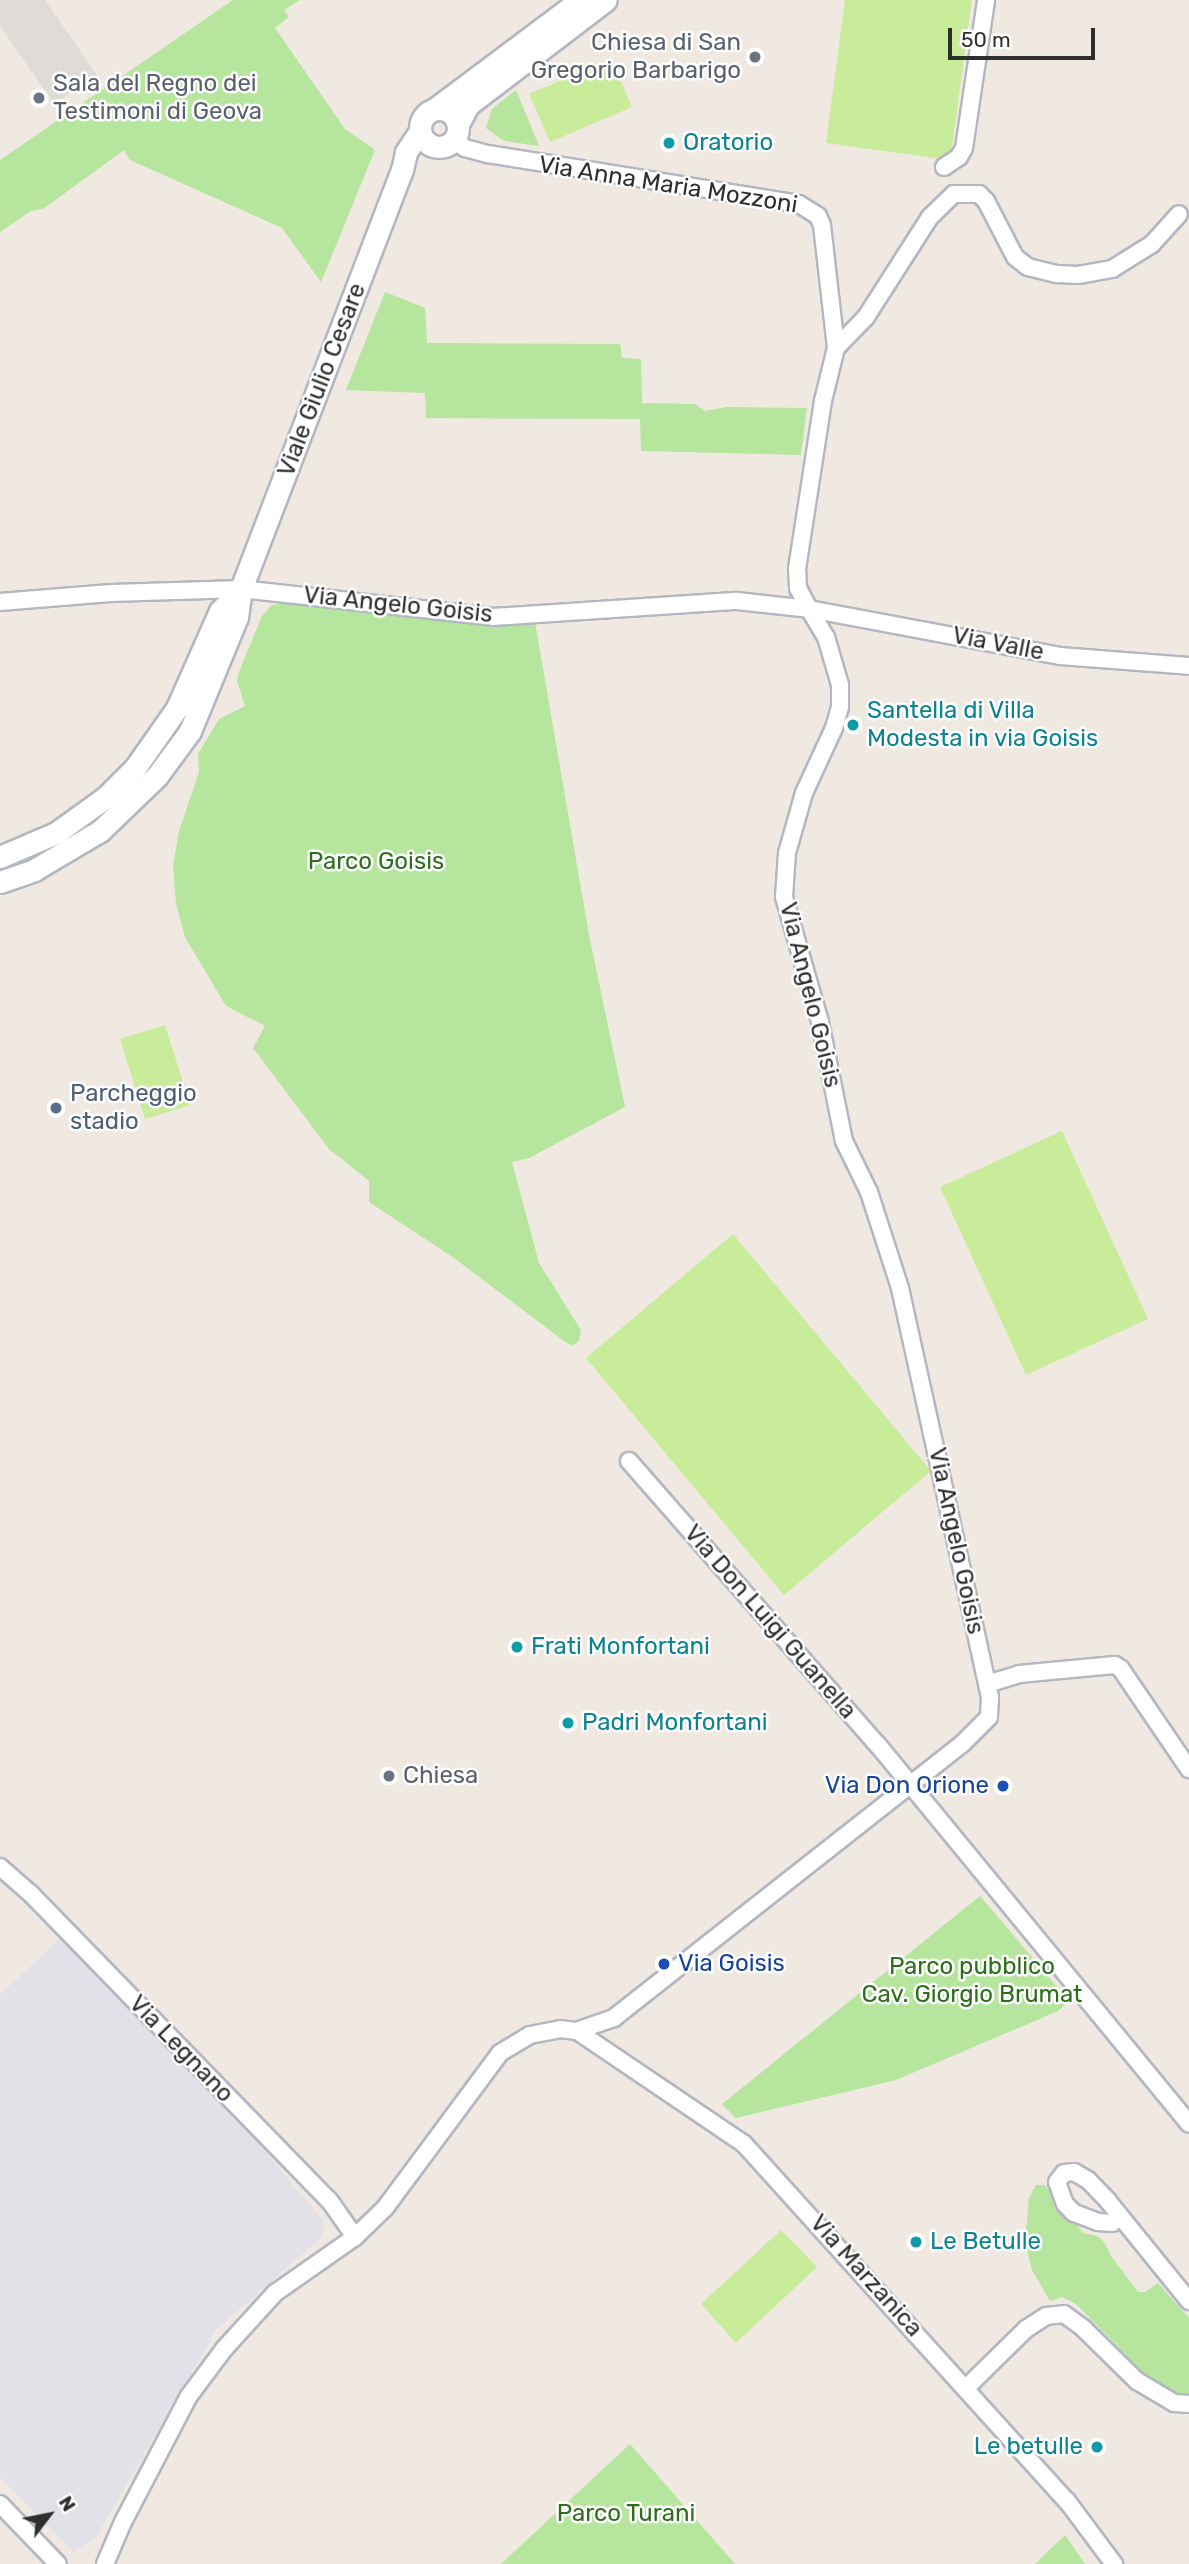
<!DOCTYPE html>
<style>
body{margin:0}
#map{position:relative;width:1189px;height:2564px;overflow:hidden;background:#efe9e1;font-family:Rubik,sans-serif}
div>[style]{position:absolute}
.industrial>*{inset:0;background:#e3e1e8}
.green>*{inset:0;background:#b6e59e}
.pitch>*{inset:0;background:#c9ec9a}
.plaza>*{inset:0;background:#dfdcd8}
.roads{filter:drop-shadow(2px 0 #b4b7c1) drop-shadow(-2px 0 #b4b7c1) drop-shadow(0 2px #b4b7c1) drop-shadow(0 -2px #b4b7c1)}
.minor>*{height:16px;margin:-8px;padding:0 8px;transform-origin:8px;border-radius:8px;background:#fff}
.tertiary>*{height:21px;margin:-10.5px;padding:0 10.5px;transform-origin:10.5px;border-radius:10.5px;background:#fff}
.tertiary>.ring{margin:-10.5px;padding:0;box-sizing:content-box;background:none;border:21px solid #fff;border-radius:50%}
.dots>*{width:19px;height:19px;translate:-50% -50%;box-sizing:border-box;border:4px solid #fff;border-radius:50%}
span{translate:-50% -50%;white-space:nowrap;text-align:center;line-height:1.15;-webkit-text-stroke:5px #fff;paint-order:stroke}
.worship-label{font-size:24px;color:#5b616d}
.right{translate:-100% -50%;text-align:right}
.left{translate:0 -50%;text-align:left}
.culture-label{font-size:24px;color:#0d838f}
.street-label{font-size:24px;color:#2e2e2e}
.park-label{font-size:24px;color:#2c6e1b}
.service-label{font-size:24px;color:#4e5e75}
.transit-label{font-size:24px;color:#164399}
.north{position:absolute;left:14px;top:2480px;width:70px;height:70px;-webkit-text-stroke:5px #fff;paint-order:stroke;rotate:58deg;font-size:19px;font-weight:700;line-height:28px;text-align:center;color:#2e2e2e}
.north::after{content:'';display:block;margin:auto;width:24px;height:32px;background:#2e2e2e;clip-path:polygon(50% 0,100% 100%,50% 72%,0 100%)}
.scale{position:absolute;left:948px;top:28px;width:147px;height:32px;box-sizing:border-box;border:4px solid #2e2e2e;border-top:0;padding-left:9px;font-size:21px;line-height:24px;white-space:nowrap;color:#2e2e2e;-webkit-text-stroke:5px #fff;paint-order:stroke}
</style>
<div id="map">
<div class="industrial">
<i style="clip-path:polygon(60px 1938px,255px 2139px,322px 2219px,324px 2229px,320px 2239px,217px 2329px,95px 2539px,73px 2552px,0 2477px,0 1995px)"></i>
</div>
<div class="green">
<i style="clip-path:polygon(233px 0,300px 0,284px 10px,289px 17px,275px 28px,345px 129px,375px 150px,321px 282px,282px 228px,130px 160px,124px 150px,43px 209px,31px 211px,0 232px,0 160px)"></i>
<i style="clip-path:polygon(516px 90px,539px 146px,504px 141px,486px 128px,492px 109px)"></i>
<i style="clip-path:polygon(385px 292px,425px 308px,427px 343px,620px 344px,622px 358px,641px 359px,642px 403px,695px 404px,705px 411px,727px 407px,807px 408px,801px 455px,641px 451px,640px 419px,426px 418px,425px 393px,346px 390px)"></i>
<i style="clip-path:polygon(284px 603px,468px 622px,535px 622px,589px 935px,625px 1107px,529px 1158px,512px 1162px,539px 1263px,581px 1330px,579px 1341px,573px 1345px,568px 1344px,454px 1258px,369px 1202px,369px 1181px,329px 1149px,253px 1048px,265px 1026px,226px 1006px,185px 937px,176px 903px,173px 866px,179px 831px,199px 772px,198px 754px,219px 719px,245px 706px,237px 681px,238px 674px,262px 616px,272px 605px)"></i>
<i style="clip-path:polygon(980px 1896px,1069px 2001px,1058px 2011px,896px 2080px,736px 2118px,722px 2104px)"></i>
<i style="clip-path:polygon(1036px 2185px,1045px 2185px,1083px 2233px,1098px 2236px,1105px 2243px,1111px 2256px,1138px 2292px,1145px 2292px,1158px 2283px,1189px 2318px,1189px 2395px,1174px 2393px,1146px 2375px,1076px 2304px,1062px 2297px,1050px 2301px,1032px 2270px,1025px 2242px,1029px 2198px)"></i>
<i style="clip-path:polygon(630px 2444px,735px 2564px,501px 2564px)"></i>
<i style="clip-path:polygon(1065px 2535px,1085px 2564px,1035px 2564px)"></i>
</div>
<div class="pitch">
<i style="clip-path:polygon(845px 0,972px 0,950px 160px,826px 143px)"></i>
<i style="clip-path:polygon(611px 59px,632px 107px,550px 142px,529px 94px)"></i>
<i style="clip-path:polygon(165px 1025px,190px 1105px,145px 1119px,120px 1039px)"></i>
<i style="clip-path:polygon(1062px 1131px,1148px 1319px,1026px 1375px,940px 1187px)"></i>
<i style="clip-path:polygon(733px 1234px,931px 1471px,784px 1595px,586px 1358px)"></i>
<i style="clip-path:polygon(781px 2230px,817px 2267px,736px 2343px,701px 2304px)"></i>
</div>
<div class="plaza">
<i style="clip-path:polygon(0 0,45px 0,97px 75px,54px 104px,0 26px)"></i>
</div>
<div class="roads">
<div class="minor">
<i style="left:454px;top:140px;width:14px;rotate:36deg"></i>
<i style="left:465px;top:148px;width:24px;rotate:15deg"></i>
<i style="left:488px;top:154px;width:315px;rotate:9.1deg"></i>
<i style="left:799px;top:204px;width:22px;rotate:32deg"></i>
<i style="left:818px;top:216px;width:10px;rotate:66deg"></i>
<i style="left:822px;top:225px;width:124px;rotate:83.5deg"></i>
<i style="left:836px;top:348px;width:55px;rotate:103.8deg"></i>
<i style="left:823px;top:401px;width:169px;rotate:98.8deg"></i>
<i style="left:797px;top:568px;width:20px;rotate:87deg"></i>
<i style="left:798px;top:588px;width:24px;rotate:62deg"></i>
<i style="left:809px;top:609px;width:255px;rotate:10.6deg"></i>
<i style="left:1060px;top:656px;width:129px;rotate:4.4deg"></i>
<i style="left:944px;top:167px;width:18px;rotate:-34deg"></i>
<i style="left:959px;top:157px;width:10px;rotate:-61deg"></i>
<i style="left:964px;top:148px;width:150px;rotate:-81.5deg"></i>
<i style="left:836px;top:348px;width:43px;rotate:-45.9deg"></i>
<i style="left:866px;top:317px;width:119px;rotate:-57.4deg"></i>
<i style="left:930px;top:217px;width:33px;rotate:-44deg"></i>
<i style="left:954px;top:194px;width:25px"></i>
<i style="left:979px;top:194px;width:10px;rotate:45deg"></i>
<i style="left:986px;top:201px;width:63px;rotate:62.6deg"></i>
<i style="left:1015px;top:257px;width:16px;rotate:38deg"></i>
<i style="left:1028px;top:267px;width:30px;rotate:14deg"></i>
<i style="left:1057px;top:274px;width:21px;rotate:3deg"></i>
<i style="left:1078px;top:275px;width:35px;rotate:-10deg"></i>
<i style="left:1112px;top:269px;width:47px;rotate:-32deg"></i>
<i style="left:1152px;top:244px;width:40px;rotate:-48deg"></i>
<i style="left:0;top:602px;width:111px;rotate:-4.6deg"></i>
<i style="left:111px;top:593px;width:130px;rotate:-1.8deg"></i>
<i style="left:241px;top:589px;width:254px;rotate:6.3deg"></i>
<i style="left:493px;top:617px;width:245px;rotate:-3.8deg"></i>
<i style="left:737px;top:601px;width:72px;rotate:6.3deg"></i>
<i style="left:809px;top:609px;width:33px;rotate:59deg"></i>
<i style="left:826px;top:637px;width:50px;rotate:73.7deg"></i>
<i style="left:840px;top:685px;width:22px;rotate:90deg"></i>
<i style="left:840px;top:707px;width:22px;rotate:106deg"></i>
<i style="left:834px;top:728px;width:72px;rotate:114.8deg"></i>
<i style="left:804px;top:793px;width:62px;rotate:105.8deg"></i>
<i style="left:787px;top:853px;width:44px;rotate:93.9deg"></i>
<i style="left:784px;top:897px;width:130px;rotate:73.9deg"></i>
<i style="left:820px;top:1022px;width:121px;rotate:78.6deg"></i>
<i style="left:844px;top:1141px;width:57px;rotate:63.9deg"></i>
<i style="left:869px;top:1192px;width:101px;rotate:72.1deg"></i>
<i style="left:900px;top:1288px;width:419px;rotate:77.6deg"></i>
<i style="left:990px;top:1697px;width:20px;rotate:93deg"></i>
<i style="left:989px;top:1717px;width:38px;rotate:135deg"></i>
<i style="left:962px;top:1744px;width:443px;rotate:141.8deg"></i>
<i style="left:614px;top:2018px;width:39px;rotate:161deg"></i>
<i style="left:629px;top:1461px;width:378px;rotate:48.8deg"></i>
<i style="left:878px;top:1745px;width:490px;rotate:50.6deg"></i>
<i style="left:987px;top:1684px;width:34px;rotate:-17deg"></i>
<i style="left:1019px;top:1674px;width:96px;rotate:-5.4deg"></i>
<i style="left:1115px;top:1665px;width:7px;rotate:34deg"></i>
<i style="left:1121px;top:1669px;width:121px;rotate:55.8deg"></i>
<i style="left:0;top:1867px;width:41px;rotate:41.1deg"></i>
<i style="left:31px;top:1894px;width:427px;rotate:45.8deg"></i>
<i style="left:329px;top:2200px;width:45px;rotate:54.9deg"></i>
<i style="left:1120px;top:2217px;width:10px;rotate:143deg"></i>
<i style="left:1112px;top:2223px;width:14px;rotate:-176deg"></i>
<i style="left:1098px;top:2222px;width:26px;rotate:-159deg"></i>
<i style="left:1074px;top:2213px;width:13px;rotate:-135deg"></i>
<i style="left:1065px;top:2204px;width:23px;rotate:-110deg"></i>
<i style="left:1057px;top:2182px;width:11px;rotate:-52deg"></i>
<i style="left:1064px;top:2173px;width:10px;rotate:-6deg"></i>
<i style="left:1074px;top:2172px;width:16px;rotate:30deg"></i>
<i style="left:1088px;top:2180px;width:29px;rotate:46deg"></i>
<i style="left:1108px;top:2201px;width:129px;rotate:51deg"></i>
<i style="left:966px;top:2388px;width:84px;rotate:-44.5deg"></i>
<i style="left:1026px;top:2329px;width:24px;rotate:-33deg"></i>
<i style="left:1046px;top:2316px;width:18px;rotate:-6deg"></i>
<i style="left:1064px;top:2314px;width:24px;rotate:36deg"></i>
<i style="left:1083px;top:2328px;width:76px;rotate:44.5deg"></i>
<i style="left:1137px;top:2381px;width:43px;rotate:30.7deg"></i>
<i style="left:1174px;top:2403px;width:15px;rotate:4deg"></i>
<i style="left:0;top:2504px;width:83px;rotate:46deg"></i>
<i style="left:105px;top:2564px;width:46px;rotate:-66.8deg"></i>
<i style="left:123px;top:2522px;width:142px;rotate:-62.4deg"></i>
<i style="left:189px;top:2396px;width:59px;rotate:-53.3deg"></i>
<i style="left:224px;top:2349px;width:76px;rotate:-47.7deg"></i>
<i style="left:275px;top:2293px;width:98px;rotate:-35deg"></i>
<i style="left:355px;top:2237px;width:42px;rotate:-44deg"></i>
<i style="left:385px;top:2208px;width:193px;rotate:-53.4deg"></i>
<i style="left:500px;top:2053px;width:35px;rotate:-31deg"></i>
<i style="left:530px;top:2035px;width:31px;rotate:-11deg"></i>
<i style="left:560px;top:2029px;width:17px;rotate:7deg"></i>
<i style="left:577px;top:2031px;width:202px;rotate:34.1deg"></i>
<i style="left:744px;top:2144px;width:481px;rotate:47.9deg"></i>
<i style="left:1067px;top:2501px;width:79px;rotate:53.3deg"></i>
</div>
<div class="tertiary">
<i class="ring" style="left:420px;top:109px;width:17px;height:17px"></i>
<i style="left:435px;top:109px;width:181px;rotate:-36.9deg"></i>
<i style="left:458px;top:124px;width:21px;rotate:-62deg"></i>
<i style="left:468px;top:105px;width:173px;rotate:-37.3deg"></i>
<i style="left:0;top:857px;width:61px;rotate:-23.2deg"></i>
<i style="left:56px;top:833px;width:62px;rotate:-35.8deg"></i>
<i style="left:106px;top:797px;width:41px;rotate:-45deg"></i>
<i style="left:135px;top:768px;width:73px;rotate:-55deg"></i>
<i style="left:177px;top:708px;width:106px;rotate:-66.1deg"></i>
<i style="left:220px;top:611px;width:30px;rotate:-46deg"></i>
<i style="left:0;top:882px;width:36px;rotate:-19deg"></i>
<i style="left:34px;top:870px;width:77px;rotate:-30.6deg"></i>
<i style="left:100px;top:831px;width:79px;rotate:-44deg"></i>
<i style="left:157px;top:776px;width:56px;rotate:-53.7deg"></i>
<i style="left:190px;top:731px;width:123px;rotate:-67.6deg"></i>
<i style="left:237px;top:617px;width:28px;rotate:-82deg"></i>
<i style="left:241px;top:589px;width:449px;rotate:-69deg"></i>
<i style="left:402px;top:170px;width:18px;rotate:-77deg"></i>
<i style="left:406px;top:152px;width:25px;rotate:-56deg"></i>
</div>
</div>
<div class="dots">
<i style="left:755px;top:57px;background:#6b7280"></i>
<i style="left:39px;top:98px;background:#6b7280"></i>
<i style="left:669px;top:143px;background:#0f9aa8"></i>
<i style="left:853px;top:725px;background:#0f9aa8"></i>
<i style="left:56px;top:1108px;background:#5c6f8a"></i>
<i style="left:517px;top:1647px;background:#0f9aa8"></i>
<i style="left:568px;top:1723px;background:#0f9aa8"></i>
<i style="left:389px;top:1776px;background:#6b7280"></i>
<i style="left:1003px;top:1786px;background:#1a4fb4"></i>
<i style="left:664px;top:1964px;background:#1a4fb4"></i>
<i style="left:916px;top:2242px;background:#0f9aa8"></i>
<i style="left:1097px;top:2447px;background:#0f9aa8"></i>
</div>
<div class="worship-label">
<span class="right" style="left:741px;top:57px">Chiesa di San<br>Gregorio Barbarigo</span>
<span class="left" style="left:53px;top:98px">Sala del Regno dei<br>Testimoni di Geova</span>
<span class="left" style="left:403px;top:1776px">Chiesa</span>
</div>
<div class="culture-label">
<span class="left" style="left:683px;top:143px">Oratorio</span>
<span class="left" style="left:867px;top:725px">Santella di Villa<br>Modesta in via Goisis</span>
<span class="left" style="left:531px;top:1647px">Frati Monfortani</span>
<span class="left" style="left:582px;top:1723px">Padri Monfortani</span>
<span class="left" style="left:930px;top:2242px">Le Betulle</span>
<span class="right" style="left:1083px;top:2447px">Le betulle</span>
</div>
<div class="street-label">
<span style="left:668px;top:185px;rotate:9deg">Via Anna Maria Mozzoni</span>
<span style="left:322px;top:380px;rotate:-69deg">Viale Giulio Cesare</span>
<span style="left:398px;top:605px;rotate:6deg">Via Angelo Goisis</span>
<span style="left:998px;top:644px;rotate:11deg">Via Valle</span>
<span style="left:810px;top:995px;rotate:76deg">Via Angelo Goisis</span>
<span style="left:956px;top:1541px;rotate:78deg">Via Angelo Goisis</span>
<span style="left:770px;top:1622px;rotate:49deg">Via Don Luigi Guanella</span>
<span style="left:181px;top:2049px;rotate:46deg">Via Legnano</span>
<span style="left:866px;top:2276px;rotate:48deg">Via Marzanica</span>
</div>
<div class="park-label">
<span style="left:376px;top:862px">Parco Goisis</span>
<span style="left:972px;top:1981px">Parco pubblico<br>Cav. Giorgio Brumat</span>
<span style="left:626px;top:2514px">Parco Turani</span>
</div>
<div class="service-label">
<span class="left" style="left:70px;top:1108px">Parcheggio<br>stadio</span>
</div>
<div class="transit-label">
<span class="right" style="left:989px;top:1786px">Via Don Orione</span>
<span class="left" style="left:678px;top:1964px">Via Goisis</span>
</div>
<div class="north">N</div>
<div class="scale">50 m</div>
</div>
